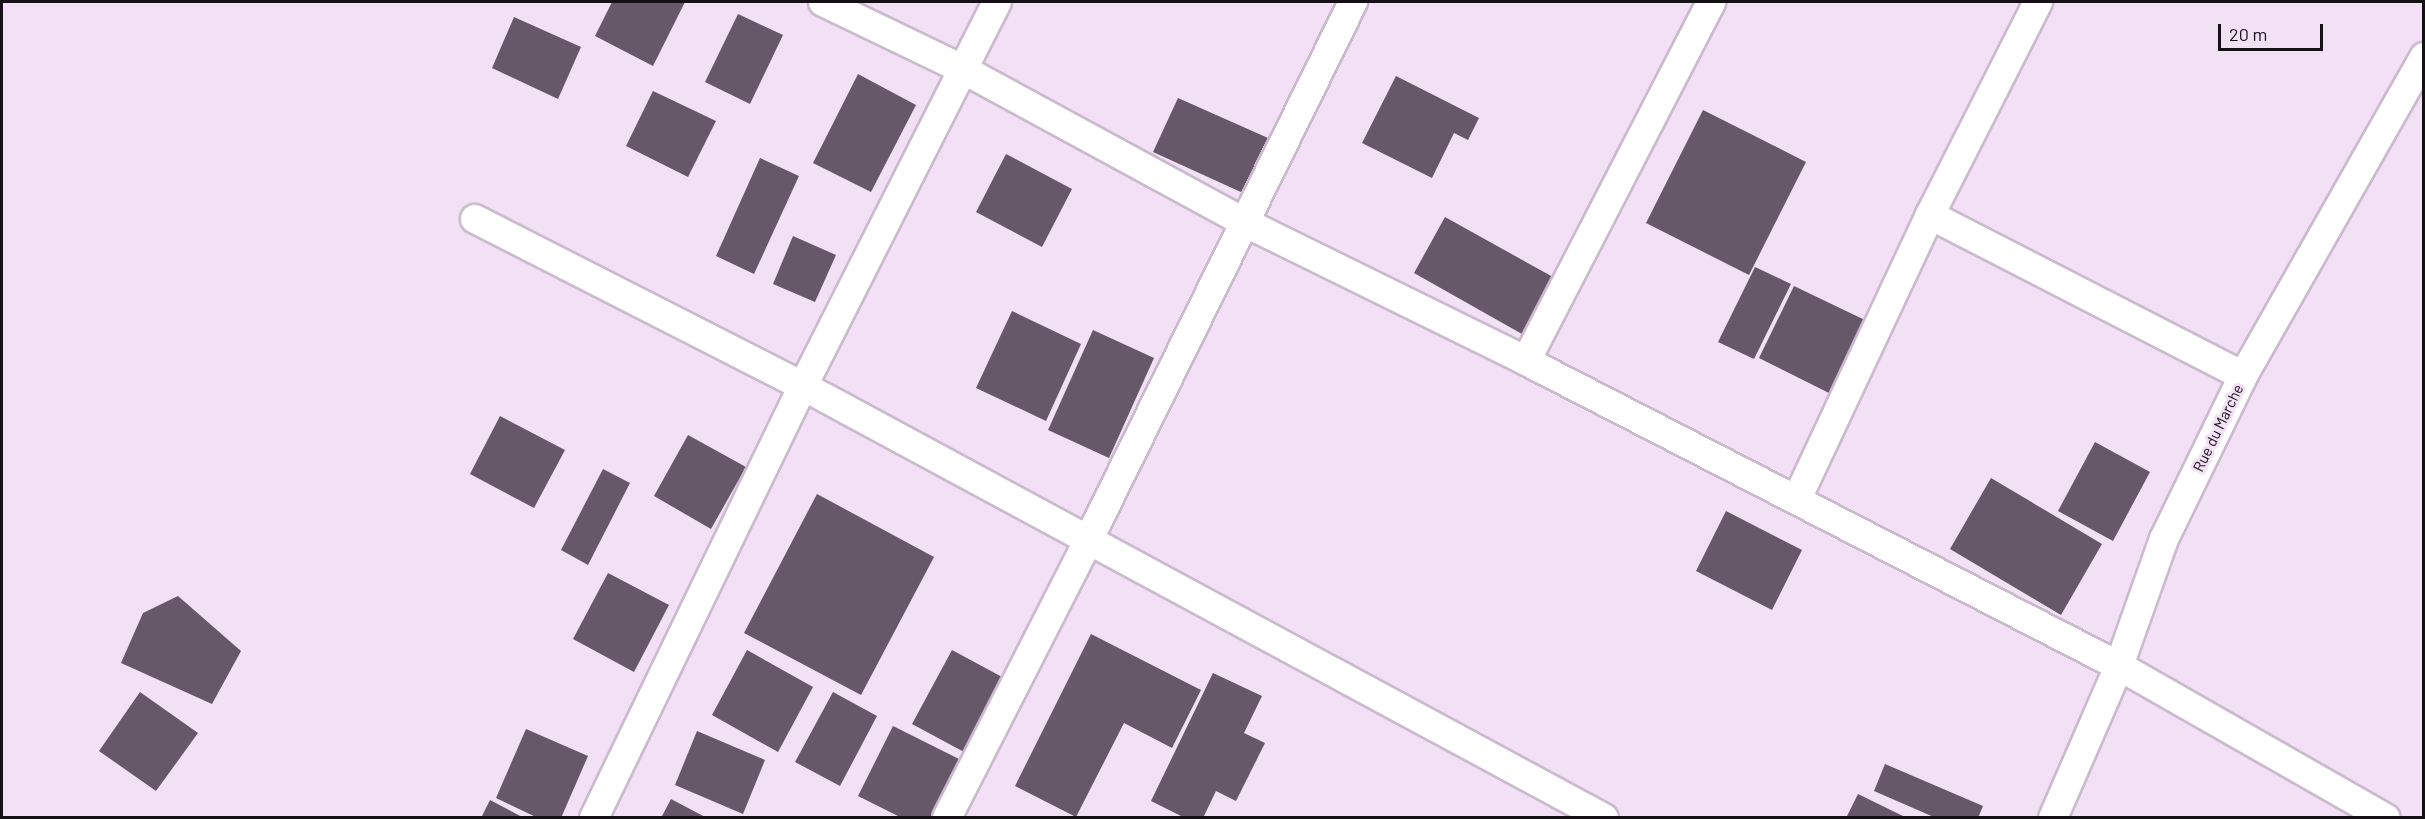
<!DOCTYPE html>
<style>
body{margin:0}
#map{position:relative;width:2425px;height:819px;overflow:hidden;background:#f2e0f5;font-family:Barlow,sans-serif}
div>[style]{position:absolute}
.building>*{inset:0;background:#665769}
.roads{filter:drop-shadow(2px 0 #cbb9ce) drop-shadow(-2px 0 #cbb9ce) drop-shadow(0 2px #cbb9ce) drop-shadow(0 -2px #cbb9ce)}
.street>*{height:28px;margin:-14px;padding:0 14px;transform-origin:14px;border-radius:14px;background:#fff}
span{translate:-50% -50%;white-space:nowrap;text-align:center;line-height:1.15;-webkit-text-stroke:6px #f2e0f5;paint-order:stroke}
.street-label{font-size:15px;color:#150f16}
.frame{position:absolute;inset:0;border:3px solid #150f16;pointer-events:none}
.scale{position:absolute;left:2218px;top:24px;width:105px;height:27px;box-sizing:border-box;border:3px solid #150f16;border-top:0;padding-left:8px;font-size:18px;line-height:21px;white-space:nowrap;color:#150f16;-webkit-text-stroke:4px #f2e0f5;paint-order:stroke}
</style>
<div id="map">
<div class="building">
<i style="clip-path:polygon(612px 2px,685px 2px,653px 66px,595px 36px)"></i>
<i style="clip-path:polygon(738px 14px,783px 35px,750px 104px,705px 82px)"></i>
<i style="clip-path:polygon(514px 17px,581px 47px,558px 99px,492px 68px)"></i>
<i style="clip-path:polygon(858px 74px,916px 105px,871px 192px,813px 163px)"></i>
<i style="clip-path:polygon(1396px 76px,1479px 118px,1468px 140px,1454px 133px,1432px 178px,1362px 143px)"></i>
<i style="clip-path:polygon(653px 91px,716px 121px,688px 177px,626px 146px)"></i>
<i style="clip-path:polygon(1178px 98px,1268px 138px,1243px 193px,1153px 152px)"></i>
<i style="clip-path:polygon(1703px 110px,1806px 162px,1749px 275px,1646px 223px)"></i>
<i style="clip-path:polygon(1006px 154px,1072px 189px,1042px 247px,976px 212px)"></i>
<i style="clip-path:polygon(760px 158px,799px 176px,754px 274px,716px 256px)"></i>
<i style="clip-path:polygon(1445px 217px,1553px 277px,1522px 334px,1414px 273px)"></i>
<i style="clip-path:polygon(793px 236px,836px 255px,815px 302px,773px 284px)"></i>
<i style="clip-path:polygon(1755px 267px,1791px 284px,1754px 359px,1718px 342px)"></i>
<i style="clip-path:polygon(1794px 286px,1869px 322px,1833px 395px,1759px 358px)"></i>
<i style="clip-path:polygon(1012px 311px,1081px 344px,1046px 421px,976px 388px)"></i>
<i style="clip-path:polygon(1093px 330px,1154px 358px,1109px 458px,1048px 430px)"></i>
<i style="clip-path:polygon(500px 416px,565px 450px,534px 508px,470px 474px)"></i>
<i style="clip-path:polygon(688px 435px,746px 467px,711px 529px,654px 496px)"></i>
<i style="clip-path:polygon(2095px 442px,2150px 472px,2113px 541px,2058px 511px)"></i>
<i style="clip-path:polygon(603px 469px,630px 483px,588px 565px,561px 550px)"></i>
<i style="clip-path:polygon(1991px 478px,2102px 544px,2061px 615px,1950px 549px)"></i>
<i style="clip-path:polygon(817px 494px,934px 557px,861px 695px,744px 633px)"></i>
<i style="clip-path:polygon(1726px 511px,1802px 550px,1772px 610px,1696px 571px)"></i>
<i style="clip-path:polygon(608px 573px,669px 605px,634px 672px,573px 639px)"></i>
<i style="clip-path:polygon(178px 596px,241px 651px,212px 704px,121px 663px,143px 613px)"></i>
<i style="clip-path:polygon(1091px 634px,1201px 690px,1172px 748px,1124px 723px,1076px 817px,1015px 786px)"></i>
<i style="clip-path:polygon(747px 650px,813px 687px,778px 752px,712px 715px)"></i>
<i style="clip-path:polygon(952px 650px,1004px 678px,964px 752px,912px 724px)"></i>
<i style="clip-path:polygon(1213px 673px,1262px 696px,1244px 733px,1265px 743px,1236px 801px,1216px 791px,1203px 818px,1185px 818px,1151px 801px)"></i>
<i style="clip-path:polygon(140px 692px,198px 733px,156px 791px,99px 751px)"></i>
<i style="clip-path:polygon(833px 692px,877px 716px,840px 786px,795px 762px)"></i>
<i style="clip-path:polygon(893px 726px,965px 762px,938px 818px,902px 818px,858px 796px)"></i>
<i style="clip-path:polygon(526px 729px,588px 756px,561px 818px,538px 818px,496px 798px)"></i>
<i style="clip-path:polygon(697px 731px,765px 760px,743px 814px,675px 785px)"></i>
<i style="clip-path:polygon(1885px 764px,1983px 806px,1978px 818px,1936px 818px,1874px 791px)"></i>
<i style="clip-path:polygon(1858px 794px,1907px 818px,1846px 818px)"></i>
<i style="clip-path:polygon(671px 799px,707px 818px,661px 818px)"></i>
<i style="clip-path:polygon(490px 800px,524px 818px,481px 818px)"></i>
</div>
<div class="roads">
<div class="street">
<i style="left:823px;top:2px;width:157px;rotate:25.7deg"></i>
<i style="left:964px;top:70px;width:316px;rotate:28.5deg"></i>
<i style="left:1242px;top:221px;width:317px;rotate:26.2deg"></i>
<i style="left:1526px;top:361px;width:667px;rotate:27.22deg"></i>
<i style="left:2119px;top:666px;width:307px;rotate:29.7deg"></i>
<i style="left:1930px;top:215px;width:352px;rotate:27.2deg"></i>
<i style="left:475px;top:219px;width:368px;rotate:27deg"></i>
<i style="left:803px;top:386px;width:910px;rotate:28.34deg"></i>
<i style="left:1526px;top:361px;width:404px;rotate:-62.7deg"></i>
<i style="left:1797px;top:499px;width:314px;rotate:-64.9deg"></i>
<i style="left:1930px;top:215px;width:239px;rotate:-63.1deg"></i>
<i style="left:594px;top:818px;width:480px;rotate:-64.2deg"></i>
<i style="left:803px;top:386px;width:430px;rotate:-63.2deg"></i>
<i style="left:947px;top:818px;width:311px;rotate:-63deg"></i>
<i style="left:1088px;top:541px;width:601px;rotate:-63.82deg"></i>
<i style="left:2053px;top:818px;width:166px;rotate:-66.5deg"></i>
<i style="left:2119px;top:666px;width:135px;rotate:-70.5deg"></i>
<i style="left:2164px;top:539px;width:181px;rotate:-64.1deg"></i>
<i style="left:2243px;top:376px;width:367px;rotate:-60.4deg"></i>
</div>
</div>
<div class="street-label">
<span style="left:2218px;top:428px;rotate:-64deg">Rue du Marche</span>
</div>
<div class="frame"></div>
<div class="scale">20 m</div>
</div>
